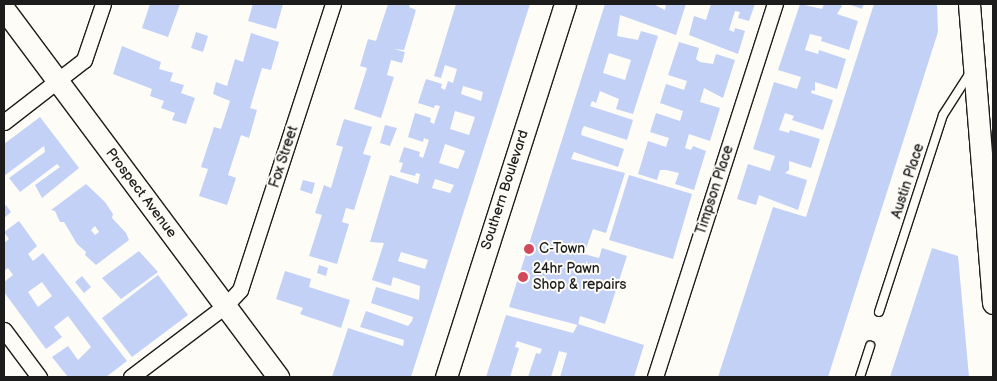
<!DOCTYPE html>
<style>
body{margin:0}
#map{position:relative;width:997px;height:381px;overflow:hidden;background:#fdfcf7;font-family:"Balsamiq Sans",sans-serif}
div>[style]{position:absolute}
.building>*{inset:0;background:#c3d1f7}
.roads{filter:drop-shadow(1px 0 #1c1c1c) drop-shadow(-1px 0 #1c1c1c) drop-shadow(0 1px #1c1c1c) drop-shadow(0 -1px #1c1c1c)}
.lane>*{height:8px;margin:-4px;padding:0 4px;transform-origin:4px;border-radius:4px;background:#fdfcf7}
.street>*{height:15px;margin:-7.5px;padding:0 7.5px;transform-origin:7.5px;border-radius:7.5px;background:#fdfcf7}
.secondary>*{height:21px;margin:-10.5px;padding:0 10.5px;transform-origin:10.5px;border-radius:10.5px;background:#fdfcf7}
.dots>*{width:14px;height:14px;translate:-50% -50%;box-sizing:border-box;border:2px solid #fdfcf7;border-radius:50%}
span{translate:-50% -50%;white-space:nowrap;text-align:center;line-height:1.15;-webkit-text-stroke:4px #fdfcf7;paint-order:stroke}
.street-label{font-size:14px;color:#1c1c1c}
.poi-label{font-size:14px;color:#1c1c1c}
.left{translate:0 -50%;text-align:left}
.frame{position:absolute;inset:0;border:5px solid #1c1c1c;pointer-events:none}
</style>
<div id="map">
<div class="building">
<i style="clip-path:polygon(150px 4px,180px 4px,168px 37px,142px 28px)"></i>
<i style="clip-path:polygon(253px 4px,283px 4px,276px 29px,248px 21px)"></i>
<i style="clip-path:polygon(388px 4px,410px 4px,409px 7px,416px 10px,404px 50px,394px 49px,405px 52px,402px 63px,391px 60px,387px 75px,394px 77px,381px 118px,354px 109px,367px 68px,360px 66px,368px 39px,376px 41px)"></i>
<i style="clip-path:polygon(evenodd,456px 4px,530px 4px,411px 377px,332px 377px,348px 328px,403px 346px,404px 340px,360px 327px,366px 311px,408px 326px,412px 321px,413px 317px,371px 303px,376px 287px,419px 300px,420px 286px,393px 277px,391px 286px,372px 280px,384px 243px,370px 242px,390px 175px,418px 184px,420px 174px,416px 173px,415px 176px,400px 172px,403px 163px,399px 162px,404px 147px,420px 152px,419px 156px,423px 158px,429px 140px,424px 138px,423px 142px,408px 137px,415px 113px,431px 118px,430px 122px,434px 124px,440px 106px,435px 105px,434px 108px,418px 103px,426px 79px,442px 84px,441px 88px,445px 90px,448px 81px,453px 83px,457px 69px,445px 65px,441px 78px,434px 76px,456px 4px,463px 86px,483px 92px,481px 101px,461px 94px,463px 86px,456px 4px,455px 111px,475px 117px,469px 135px,450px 129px,455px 111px,456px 4px,445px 144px,465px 151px,458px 169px,439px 163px,445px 144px,456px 4px,435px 179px,454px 185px,450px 193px,432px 188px,435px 179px,456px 4px,401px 252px,428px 260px,425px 269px,398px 261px,401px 252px)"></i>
<i style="clip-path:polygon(evenodd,605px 4px,653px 4px,665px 10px,666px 4px,686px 4px,676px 35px,620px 15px,617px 36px,638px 40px,641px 31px,658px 36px,633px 114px,616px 109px,619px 99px,600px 91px,596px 103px,592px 101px,590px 106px,633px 120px,627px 140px,584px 126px,582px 130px,581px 135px,624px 149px,618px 167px,574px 152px,571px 159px,625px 173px,606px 233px,593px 229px,584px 254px,599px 258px,602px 248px,627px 256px,605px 324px,580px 316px,578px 325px,509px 307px,605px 4px,609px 53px,631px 60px,625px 80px,603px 73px,609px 53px)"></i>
<i style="clip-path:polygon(711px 4px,755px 4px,749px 21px,738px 18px,740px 12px,735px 11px,729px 30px,734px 32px,735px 28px,745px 31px,738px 54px,689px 35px,694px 16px,706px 20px)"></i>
<i style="clip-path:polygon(800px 4px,822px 9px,824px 4px,840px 4px,842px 6px,837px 14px,858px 21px,849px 50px,821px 41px,822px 37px,810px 34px,805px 50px,818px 54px,819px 50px,846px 59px,837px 89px,815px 82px,815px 91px,812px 90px,811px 93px,833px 100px,823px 130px,792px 120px,794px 116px,785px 113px,779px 130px,789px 133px,790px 130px,820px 139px,811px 168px,789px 161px,789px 170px,785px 173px,807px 180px,798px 210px,759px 195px,756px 205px,737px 199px,748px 164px,770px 171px,775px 156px,753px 149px,774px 82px,797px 89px,801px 77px,778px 70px)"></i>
<i style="clip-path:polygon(848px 4px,864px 4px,862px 9px)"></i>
<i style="clip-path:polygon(874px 4px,937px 4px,938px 32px,828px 377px,718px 377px,773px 207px,806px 217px)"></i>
<i style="clip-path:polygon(196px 32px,208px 36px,203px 52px,191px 48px)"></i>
<i style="clip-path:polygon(251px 33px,279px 42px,271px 70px,262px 68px,250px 108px,257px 110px,249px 138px,241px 135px,228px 175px,236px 178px,227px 205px,199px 196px,208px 169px,201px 167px,214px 127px,221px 129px,230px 101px,213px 94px,216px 82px,227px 86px,235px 59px,243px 62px)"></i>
<i style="clip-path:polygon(679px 42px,699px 48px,696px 59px,700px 62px,713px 64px,716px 54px,735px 60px,723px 98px,704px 88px,700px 102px,720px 108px,710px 141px,689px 134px,685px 148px,691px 150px,693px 146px,706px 151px,694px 190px,675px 184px,679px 173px,666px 170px,660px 170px,657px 180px,638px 174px,648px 141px,666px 147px,669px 138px,650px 132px,656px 113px,680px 121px,683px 111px,660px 103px,666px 84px,684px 90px,687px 81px,668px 75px)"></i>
<i style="clip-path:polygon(122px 46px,161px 62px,159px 69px,173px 73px,170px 81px,184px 85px,181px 93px,195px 98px,186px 124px,172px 120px,175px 113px,161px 108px,164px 101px,150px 96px,152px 89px,113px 74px)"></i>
<i style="clip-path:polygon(40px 117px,79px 168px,42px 198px,35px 185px,60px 167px,57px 164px,20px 192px,9px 178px,45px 152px,44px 146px,4px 176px,4px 144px)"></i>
<i style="clip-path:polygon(344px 119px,372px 127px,363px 154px,371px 156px,354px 210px,346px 208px,342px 222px,349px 224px,337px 264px,309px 256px,322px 215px,315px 213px,324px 185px,331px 188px,343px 147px,336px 145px)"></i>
<i style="clip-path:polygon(385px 125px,397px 128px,390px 146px,380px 143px)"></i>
<i style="clip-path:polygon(629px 175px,692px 194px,673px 259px,609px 240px)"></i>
<i style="clip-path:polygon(303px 180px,315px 183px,312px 194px,300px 190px)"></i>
<i style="clip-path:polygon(evenodd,86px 184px,105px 202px,113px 214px,112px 218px,126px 233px,129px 240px,96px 265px,85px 255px,86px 252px,77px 244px,64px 222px,60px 222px,55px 211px,51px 210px,86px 184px,95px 226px,99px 232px,95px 235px,91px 230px,95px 226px)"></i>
<i style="clip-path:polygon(6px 205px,11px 212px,4px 218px,4px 207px)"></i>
<i style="clip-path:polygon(evenodd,19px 221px,37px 246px,28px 254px,33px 261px,43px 253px,127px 361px,106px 377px,68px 377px,52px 357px,68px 346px,78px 360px,91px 347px,68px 316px,54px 327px,62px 337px,46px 349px,4px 292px,4px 282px,13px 275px,8px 268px,4px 271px,4px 243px,9px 239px,4px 232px,19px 221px,42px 282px,52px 296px,38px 307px,28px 292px,42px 282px)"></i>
<i style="clip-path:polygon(932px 248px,958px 256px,969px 377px,890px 377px)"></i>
<i style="clip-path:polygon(139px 251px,158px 272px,121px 299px,102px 278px)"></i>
<i style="clip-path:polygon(319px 265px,328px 268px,326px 276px,317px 273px)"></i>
<i style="clip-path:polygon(285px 271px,311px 279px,309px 287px,350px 300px,341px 328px,300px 314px,303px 308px,276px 299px)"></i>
<i style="clip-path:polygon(158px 275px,188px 315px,132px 357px,102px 318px)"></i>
<i style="clip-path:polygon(82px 276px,91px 287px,84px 293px,75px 282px)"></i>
<i style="clip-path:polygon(506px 315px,573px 333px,578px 324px,644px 345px,634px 377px,560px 377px,567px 353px,559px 351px,551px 377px,528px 377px,536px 353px,540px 354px,542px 349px,517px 341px,515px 347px,519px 348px,510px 377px,486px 377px)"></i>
</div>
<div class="roads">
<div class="lane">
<i style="left:879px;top:312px;width:207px;rotate:-72deg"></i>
<i style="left:943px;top:115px;width:50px;rotate:-57.3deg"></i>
<i style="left:860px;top:377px;width:33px;rotate:-72deg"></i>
</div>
<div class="street">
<i style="left:4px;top:122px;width:101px;rotate:-37.8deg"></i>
<i style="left:84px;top:60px;width:59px;rotate:-71.3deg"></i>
<i style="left:4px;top:330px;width:59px;rotate:53.3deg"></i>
<i style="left:131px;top:377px;width:118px;rotate:-37.1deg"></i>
<i style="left:225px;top:306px;width:22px;rotate:-47deg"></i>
<i style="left:240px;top:290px;width:301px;rotate:-72deg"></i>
<i style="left:655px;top:377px;width:392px;rotate:-72.2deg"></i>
</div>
<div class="secondary">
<i style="left:969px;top:4px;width:300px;rotate:85.4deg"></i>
<i style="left:4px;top:9px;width:459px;rotate:53.3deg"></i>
<i style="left:446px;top:377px;width:392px;rotate:-72.3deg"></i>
</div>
</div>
<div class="dots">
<i style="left:529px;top:249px;background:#d1495b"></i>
<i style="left:523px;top:277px;background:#d1495b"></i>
</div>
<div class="street-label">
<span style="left:284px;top:157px;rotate:-72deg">Fox Street</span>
<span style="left:908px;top:181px;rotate:-72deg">Austin Place</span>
<span style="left:505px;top:190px;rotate:-72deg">Southern Boulevard</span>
<span style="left:715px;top:190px;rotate:-72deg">Timpson Place</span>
<span style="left:141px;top:193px;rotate:53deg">Prospect Avenue</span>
</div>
<div class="poi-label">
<span class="left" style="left:539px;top:249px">C-Town</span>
<span class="left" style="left:533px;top:277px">24hr Pawn<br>Shop &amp; repairs</span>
</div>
<div class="frame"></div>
</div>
